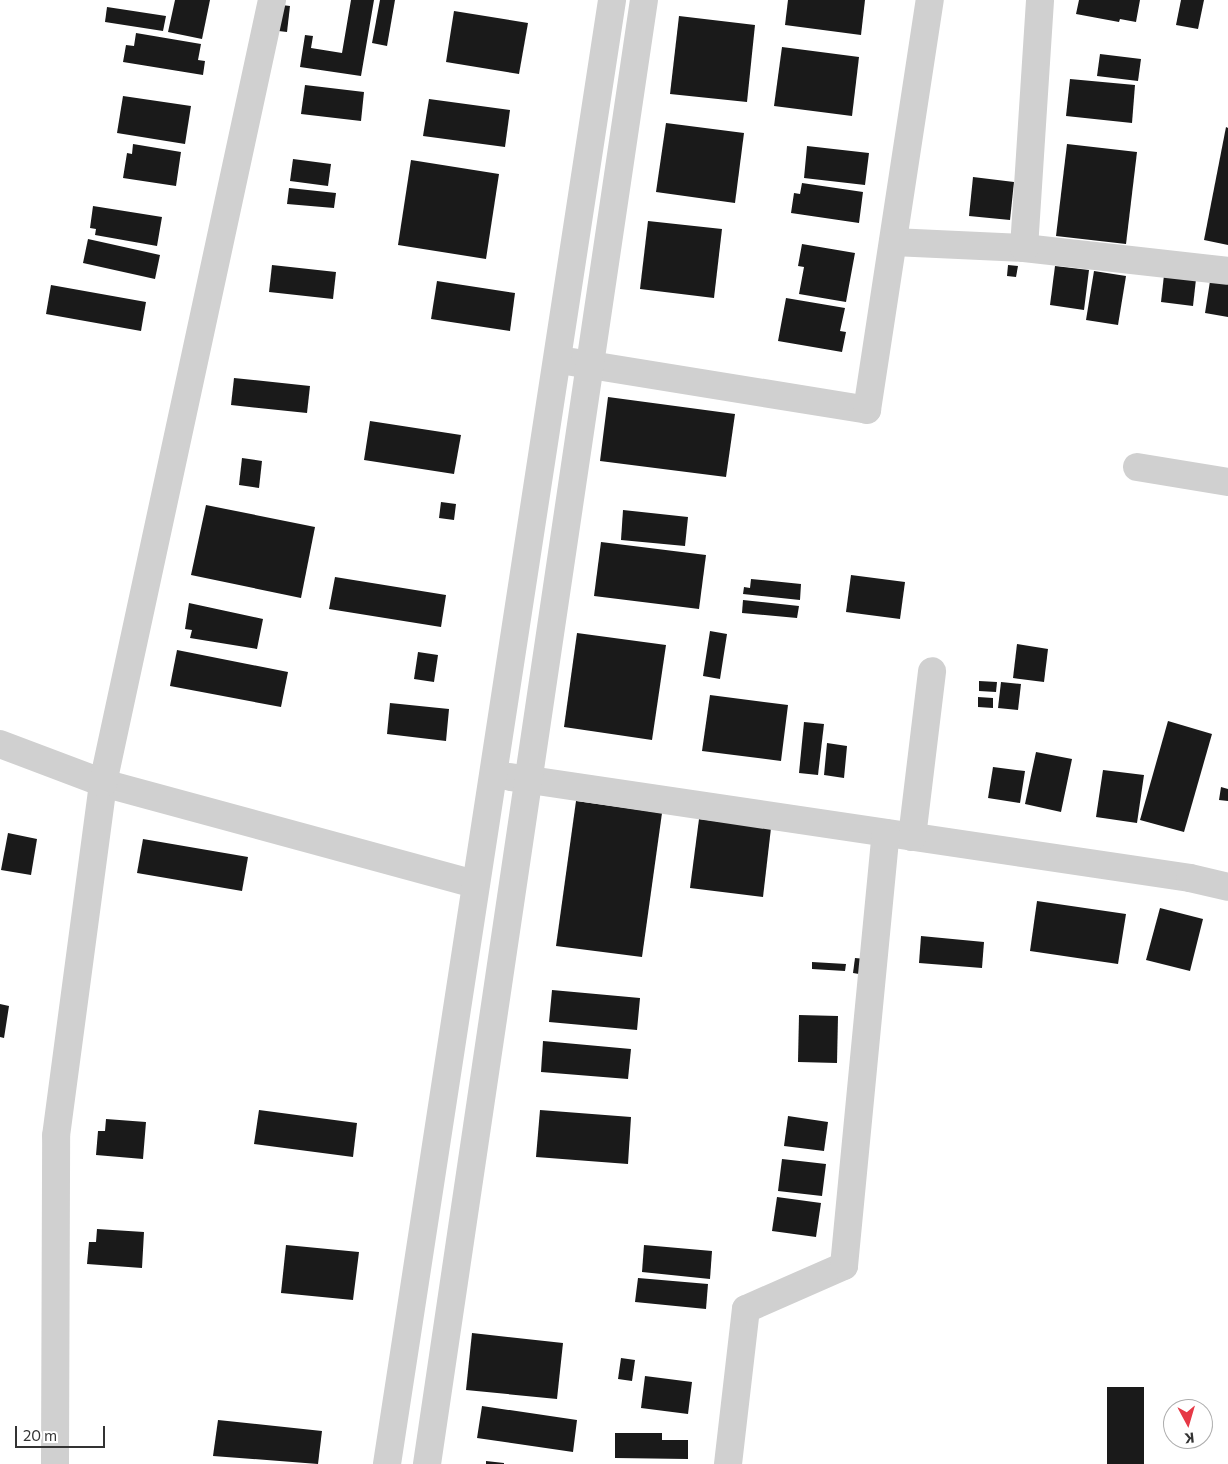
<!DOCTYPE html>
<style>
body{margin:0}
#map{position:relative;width:1228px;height:1464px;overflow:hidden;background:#fff;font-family:Commissioner,sans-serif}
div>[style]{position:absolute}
.building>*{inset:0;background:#1a1a1a}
.minor>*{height:28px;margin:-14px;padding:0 14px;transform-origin:14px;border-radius:14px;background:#d0d0d0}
span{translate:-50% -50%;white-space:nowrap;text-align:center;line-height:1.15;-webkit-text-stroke:5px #fff;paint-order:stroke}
.north{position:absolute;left:1163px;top:1399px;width:50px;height:50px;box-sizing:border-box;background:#fff;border:1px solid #adadad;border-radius:50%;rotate:174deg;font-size:14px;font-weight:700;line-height:20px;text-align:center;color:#333}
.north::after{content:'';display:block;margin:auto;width:18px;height:22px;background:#e63946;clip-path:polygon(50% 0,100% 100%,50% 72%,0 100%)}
.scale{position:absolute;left:15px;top:1426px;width:90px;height:22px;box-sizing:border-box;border:2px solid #333;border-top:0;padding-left:6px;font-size:15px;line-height:18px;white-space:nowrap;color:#333;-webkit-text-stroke:4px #fff;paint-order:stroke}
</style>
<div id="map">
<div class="building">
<i style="clip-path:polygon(175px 0,210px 0,202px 39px,168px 32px)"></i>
<i style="clip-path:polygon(351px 0,374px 0,361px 76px,300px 67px,305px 35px,313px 36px,311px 48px,342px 53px)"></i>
<i style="clip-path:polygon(380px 0,395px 0,387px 46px,372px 43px)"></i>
<i style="clip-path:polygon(788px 0,865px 0,861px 35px,785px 25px)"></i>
<i style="clip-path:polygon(1079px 0,1140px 0,1136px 22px,1120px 19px,1119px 22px,1076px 14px)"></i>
<i style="clip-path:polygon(1181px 0,1204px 0,1198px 29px,1176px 25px)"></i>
<i style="clip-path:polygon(273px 4px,290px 6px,287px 32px,270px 30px)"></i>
<i style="clip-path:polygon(107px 7px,166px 16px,163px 31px,105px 22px)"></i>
<i style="clip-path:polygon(454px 11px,528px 23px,519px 74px,446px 62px)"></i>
<i style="clip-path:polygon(679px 16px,755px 25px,747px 102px,670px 94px)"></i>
<i style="clip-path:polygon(136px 33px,201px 44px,198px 60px,205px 61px,203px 75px,123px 62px,126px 45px,134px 46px)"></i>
<i style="clip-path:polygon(782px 47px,859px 57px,852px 116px,774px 106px)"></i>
<i style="clip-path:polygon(1100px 54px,1141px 59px,1138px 81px,1097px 76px)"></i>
<i style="clip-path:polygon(1070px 79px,1135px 85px,1132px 123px,1066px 116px)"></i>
<i style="clip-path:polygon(305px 85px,364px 92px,361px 121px,301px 114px)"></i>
<i style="clip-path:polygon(123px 96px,191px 106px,185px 144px,117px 133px)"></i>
<i style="clip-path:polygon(429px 99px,510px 110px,505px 147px,423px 136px)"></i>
<i style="clip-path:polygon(666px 123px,744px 133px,735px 203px,656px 192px)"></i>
<i style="clip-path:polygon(1226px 127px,1228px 128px,1228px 245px,1204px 240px)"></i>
<i style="clip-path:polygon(133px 144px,181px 152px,176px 186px,123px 178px,127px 153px,132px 154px)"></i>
<i style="clip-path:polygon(1067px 144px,1137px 152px,1126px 244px,1056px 236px)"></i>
<i style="clip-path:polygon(807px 146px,869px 153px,865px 185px,804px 178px)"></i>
<i style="clip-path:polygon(293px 159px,331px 164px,328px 186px,290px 181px)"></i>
<i style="clip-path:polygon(411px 160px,499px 174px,486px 259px,398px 245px)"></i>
<i style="clip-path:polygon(973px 177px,1014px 182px,1010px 220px,969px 216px)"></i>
<i style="clip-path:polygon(802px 183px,863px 192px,859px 223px,791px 213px,794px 193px,800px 194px)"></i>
<i style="clip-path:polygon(289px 188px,336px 193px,334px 208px,287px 204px)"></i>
<i style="clip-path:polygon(93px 206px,162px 217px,157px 246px,95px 235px,96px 229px,90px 228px)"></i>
<i style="clip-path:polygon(648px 221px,722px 229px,714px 298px,640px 289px)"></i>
<i style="clip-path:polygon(88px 239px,160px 255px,155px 279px,83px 263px)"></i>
<i style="clip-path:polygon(802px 244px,855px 253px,846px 302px,799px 294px,804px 267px,798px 266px)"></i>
<i style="clip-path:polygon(272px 265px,336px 272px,333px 299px,269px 292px)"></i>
<i style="clip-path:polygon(1008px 265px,1018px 266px,1016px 277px,1007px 276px)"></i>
<i style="clip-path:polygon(1055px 266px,1089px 270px,1084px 310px,1050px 305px)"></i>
<i style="clip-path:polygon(1094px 271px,1126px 276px,1118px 325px,1086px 320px)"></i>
<i style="clip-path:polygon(1164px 275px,1196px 279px,1193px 306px,1161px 302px)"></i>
<i style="clip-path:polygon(437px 281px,515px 293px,510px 331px,431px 319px)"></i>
<i style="clip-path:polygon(1210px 281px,1228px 284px,1228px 317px,1205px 313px)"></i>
<i style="clip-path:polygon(51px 285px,146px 302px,141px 331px,46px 314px)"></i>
<i style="clip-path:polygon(786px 298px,845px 308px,840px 331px,846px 332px,842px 352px,778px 341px)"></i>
<i style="clip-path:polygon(234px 378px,310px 386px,307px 413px,231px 405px)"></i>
<i style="clip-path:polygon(608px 397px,735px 414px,726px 477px,600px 461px)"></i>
<i style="clip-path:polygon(370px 421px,461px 435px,454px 474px,364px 460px)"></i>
<i style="clip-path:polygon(242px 458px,262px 461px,259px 488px,239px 485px)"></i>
<i style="clip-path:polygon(441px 502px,456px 504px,454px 520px,439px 518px)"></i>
<i style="clip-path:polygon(206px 505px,315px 527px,301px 598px,191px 575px)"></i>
<i style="clip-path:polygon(623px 510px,688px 517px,685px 546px,621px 540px)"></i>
<i style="clip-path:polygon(601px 542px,706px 555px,699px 609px,594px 596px)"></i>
<i style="clip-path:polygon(851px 575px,905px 582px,900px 619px,846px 612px)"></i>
<i style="clip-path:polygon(335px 577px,446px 595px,441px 627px,329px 609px)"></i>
<i style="clip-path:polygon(751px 579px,801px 584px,800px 600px,743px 594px,744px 587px,750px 588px)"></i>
<i style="clip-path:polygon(743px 600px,799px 606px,797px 618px,742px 613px)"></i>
<i style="clip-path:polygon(189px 603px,263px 619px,257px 649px,190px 638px,192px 630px,185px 629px)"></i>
<i style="clip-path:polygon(710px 631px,727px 634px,720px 679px,703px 676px)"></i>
<i style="clip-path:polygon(577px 633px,666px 645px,652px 740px,564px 727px)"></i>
<i style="clip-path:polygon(1017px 644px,1048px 649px,1044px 682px,1013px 678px)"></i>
<i style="clip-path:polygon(177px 650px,288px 672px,281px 707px,170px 686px)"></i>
<i style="clip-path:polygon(418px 652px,438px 655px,434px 682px,414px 679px)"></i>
<i style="clip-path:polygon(979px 681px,997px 682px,996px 692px,979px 691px)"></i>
<i style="clip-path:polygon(1001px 682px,1021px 684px,1018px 710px,998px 708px)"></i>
<i style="clip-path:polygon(710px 695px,788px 705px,781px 761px,702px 751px)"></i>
<i style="clip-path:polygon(978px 697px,993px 698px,993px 708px,978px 707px)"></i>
<i style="clip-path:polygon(390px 703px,449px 709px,446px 741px,387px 734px)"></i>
<i style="clip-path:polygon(1168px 721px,1212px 734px,1184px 832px,1140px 820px)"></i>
<i style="clip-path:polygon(804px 722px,824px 724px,818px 775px,799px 773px)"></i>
<i style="clip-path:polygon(827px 743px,847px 746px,844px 778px,824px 775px)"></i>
<i style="clip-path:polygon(1036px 752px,1072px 759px,1061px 812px,1025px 804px)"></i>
<i style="clip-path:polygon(993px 767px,1025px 771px,1020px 803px,988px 798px)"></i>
<i style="clip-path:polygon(1103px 770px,1144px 775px,1137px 823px,1096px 817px)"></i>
<i style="clip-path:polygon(1221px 787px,1228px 789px,1228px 801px,1219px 800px)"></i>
<i style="clip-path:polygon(576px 801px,662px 813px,642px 957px,556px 946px)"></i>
<i style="clip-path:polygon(699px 819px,771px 828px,763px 897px,690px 888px)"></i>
<i style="clip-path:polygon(8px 833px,37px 839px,31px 875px,1px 870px)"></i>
<i style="clip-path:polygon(143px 839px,248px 857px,242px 891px,137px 873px)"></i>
<i style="clip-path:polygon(1037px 901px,1126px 914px,1118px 964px,1030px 951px)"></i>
<i style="clip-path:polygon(1160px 908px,1203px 919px,1190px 971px,1146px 960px)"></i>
<i style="clip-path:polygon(921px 936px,984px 942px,982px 968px,919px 963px)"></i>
<i style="clip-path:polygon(855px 958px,866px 959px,871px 976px,853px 973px)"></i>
<i style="clip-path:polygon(812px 962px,846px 964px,845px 971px,812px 969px)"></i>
<i style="clip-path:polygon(552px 990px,640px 998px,637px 1030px,549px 1022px)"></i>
<i style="clip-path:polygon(0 1004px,9px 1006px,4px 1038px,0 1037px)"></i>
<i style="clip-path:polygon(799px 1015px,838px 1016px,837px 1063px,798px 1062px)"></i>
<i style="clip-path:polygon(543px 1041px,631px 1049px,628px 1079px,541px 1072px)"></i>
<i style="clip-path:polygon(259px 1110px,357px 1123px,353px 1157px,254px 1144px)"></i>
<i style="clip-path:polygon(540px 1110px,631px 1117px,628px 1164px,536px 1157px)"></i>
<i style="clip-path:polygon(788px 1116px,828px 1122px,824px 1151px,784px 1146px)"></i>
<i style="clip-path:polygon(106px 1119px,146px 1122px,143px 1159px,96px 1155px,98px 1131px,105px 1131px)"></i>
<i style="clip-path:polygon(782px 1159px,826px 1164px,822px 1196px,778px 1191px)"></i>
<i style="clip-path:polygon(777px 1197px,821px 1203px,816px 1237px,772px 1231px)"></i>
<i style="clip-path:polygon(97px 1229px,144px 1232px,142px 1268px,87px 1264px,89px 1242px,96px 1242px)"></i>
<i style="clip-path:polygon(286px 1245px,359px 1252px,353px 1300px,281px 1293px)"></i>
<i style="clip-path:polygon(644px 1245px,712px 1251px,710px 1279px,642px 1272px)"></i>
<i style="clip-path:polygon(638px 1278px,708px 1284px,706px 1309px,635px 1302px)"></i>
<i style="clip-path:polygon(472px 1333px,563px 1343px,557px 1399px,466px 1390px)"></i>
<i style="clip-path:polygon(621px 1358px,635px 1360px,632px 1381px,618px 1379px)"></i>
<i style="clip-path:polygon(645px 1376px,692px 1382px,688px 1414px,641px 1408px)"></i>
<i style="clip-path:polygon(1107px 1387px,1144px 1387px,1144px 1464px,1107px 1464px)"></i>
<i style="clip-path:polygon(482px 1406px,577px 1420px,573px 1452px,477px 1438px)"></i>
<i style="clip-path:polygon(218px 1420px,322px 1431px,318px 1464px,213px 1456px)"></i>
<i style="clip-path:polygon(615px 1433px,662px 1433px,662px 1440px,688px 1440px,688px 1459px,615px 1458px)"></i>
<i style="clip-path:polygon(486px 1461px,504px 1463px,504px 1464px,486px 1464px)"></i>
</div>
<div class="minor">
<i style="left:893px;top:242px;width:131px;rotate:2.6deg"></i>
<i style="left:1024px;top:248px;width:205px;rotate:6.4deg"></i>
<i style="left:1024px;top:248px;width:249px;rotate:-86.3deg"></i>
<i style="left:572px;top:362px;width:299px;rotate:9.2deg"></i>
<i style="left:867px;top:410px;width:415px;rotate:-81.3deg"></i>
<i style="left:1137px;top:467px;width:92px;rotate:9.4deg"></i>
<i style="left:0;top:744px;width:110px;rotate:20.7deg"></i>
<i style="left:103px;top:783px;width:386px;rotate:15.2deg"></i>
<i style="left:510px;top:777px;width:687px;rotate:8.45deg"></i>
<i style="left:1190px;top:878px;width:39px;rotate:13deg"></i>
<i style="left:912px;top:837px;width:167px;rotate:-83.1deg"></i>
<i style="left:55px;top:1464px;width:328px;rotate:-89.8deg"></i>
<i style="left:56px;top:1136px;width:356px;rotate:-82.4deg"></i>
<i style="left:103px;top:783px;width:801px;rotate:-77.82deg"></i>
<i style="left:387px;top:1464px;width:1481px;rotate:-81.26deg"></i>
<i style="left:427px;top:1464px;width:1480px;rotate:-81.57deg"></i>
<i style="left:728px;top:1464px;width:156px;rotate:-83.4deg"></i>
<i style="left:746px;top:1309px;width:107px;rotate:-23.7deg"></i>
<i style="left:844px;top:1266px;width:435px;rotate:-84.5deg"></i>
</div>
<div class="north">K</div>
<div class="scale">20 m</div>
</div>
